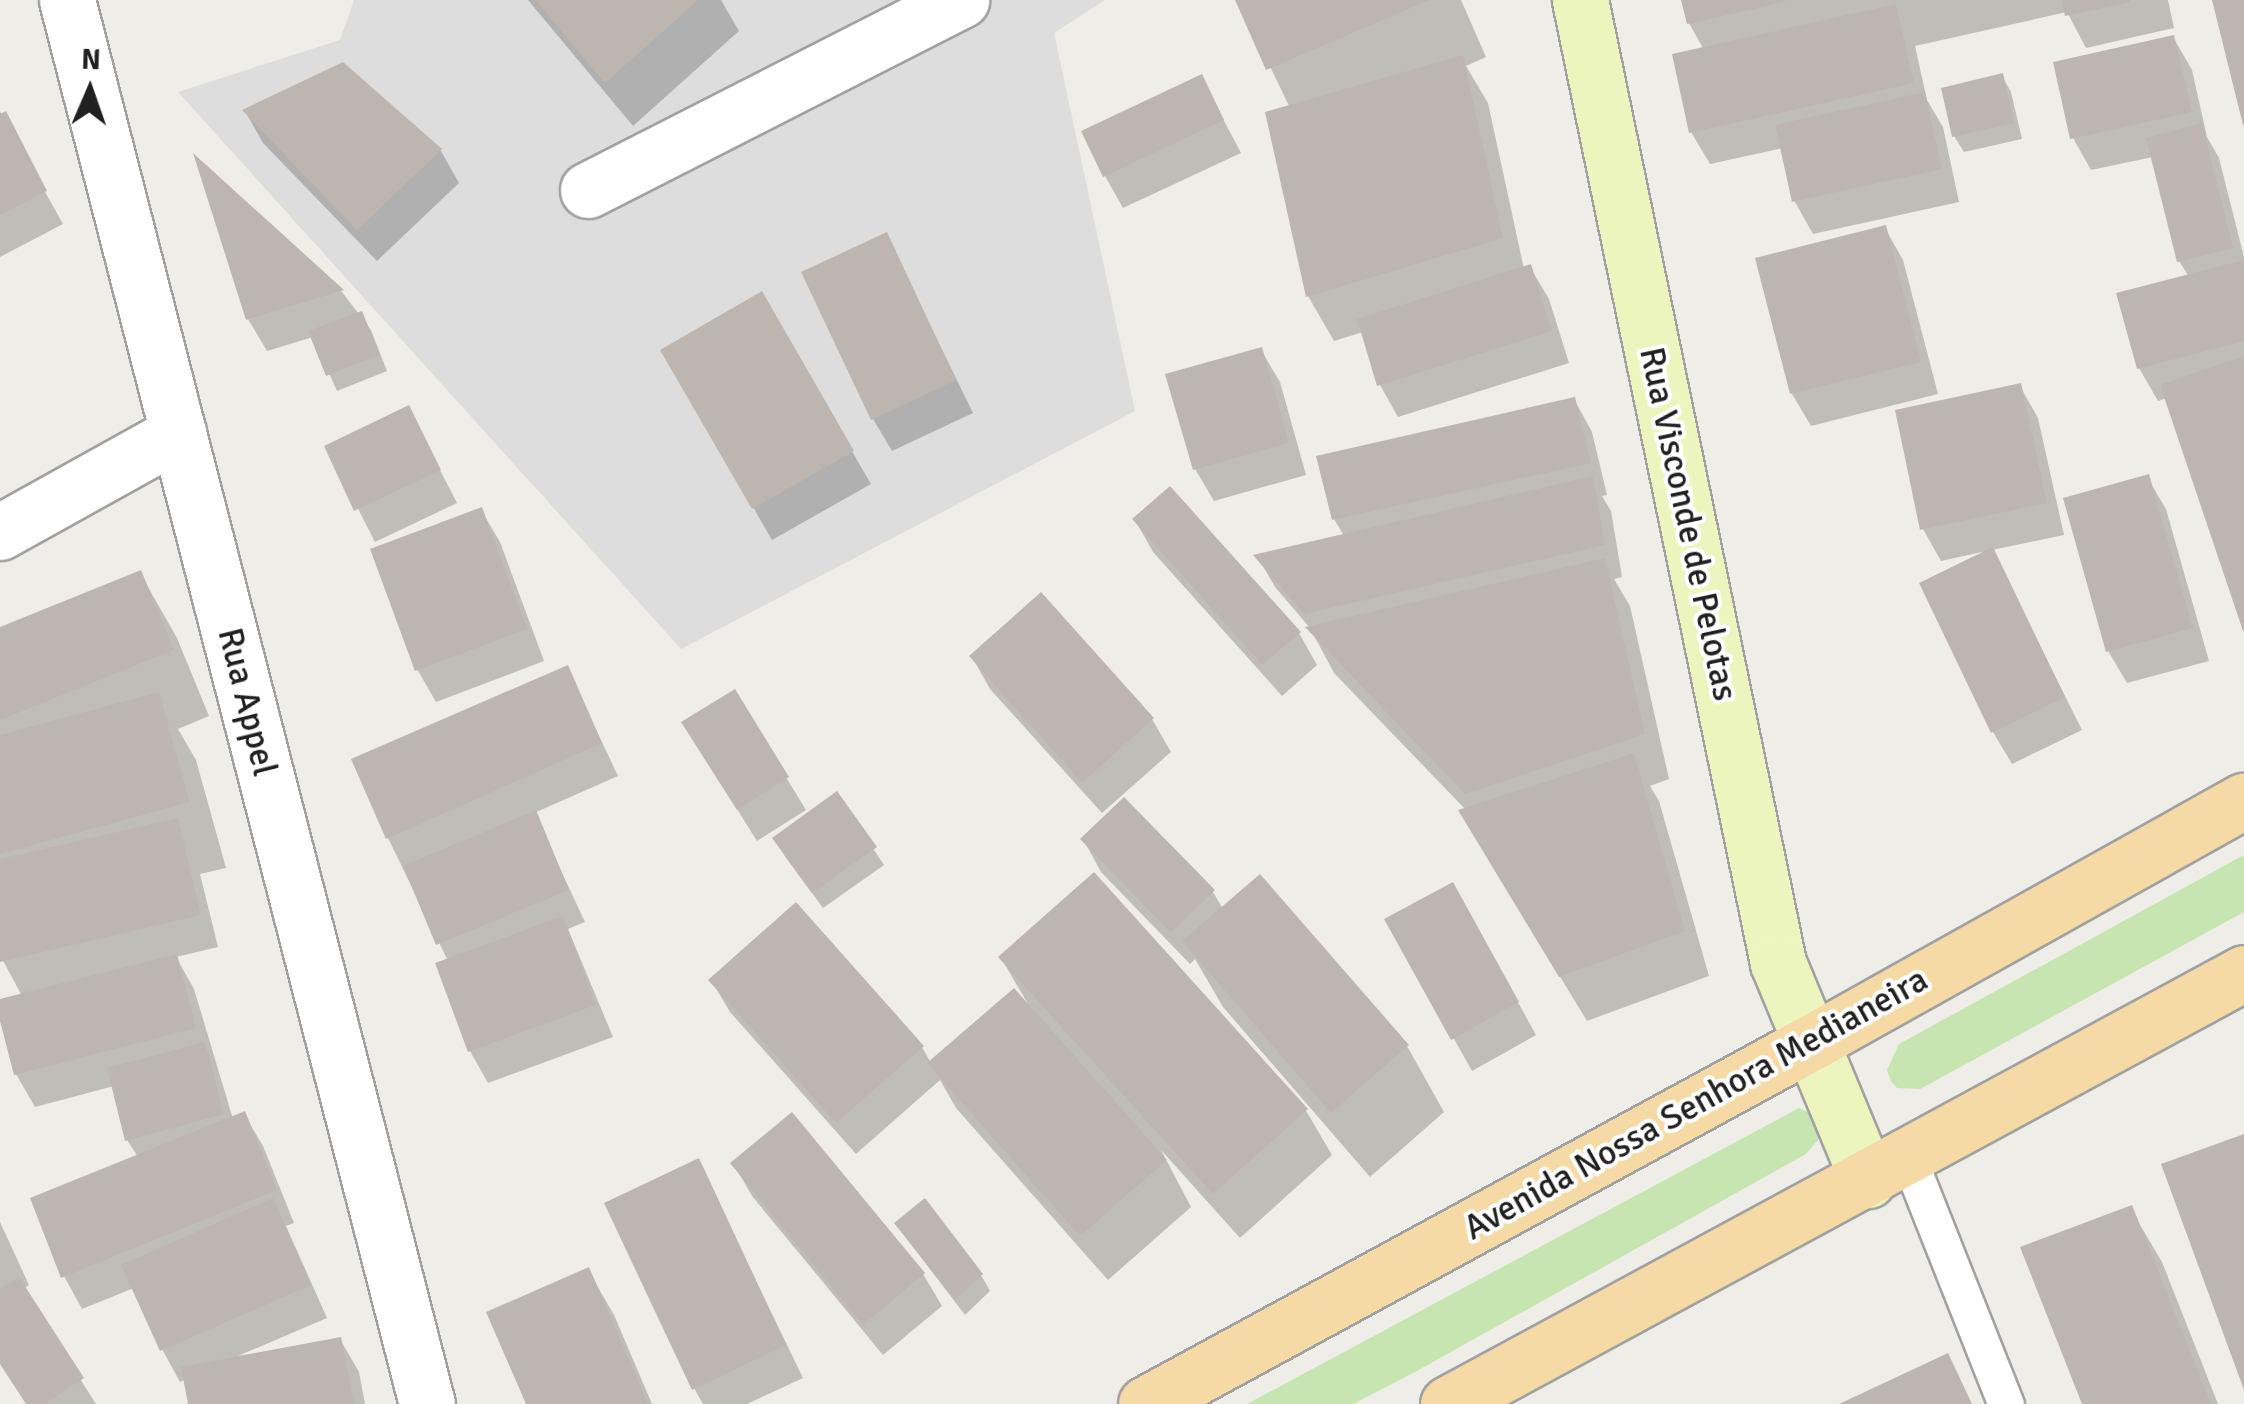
<!DOCTYPE html>
<style>
body{margin:0}
#map{position:relative;width:2244px;height:1404px;overflow:hidden;background:#efede7;font-family:Signika,sans-serif}
div>[style]{position:absolute}
.residential>*{inset:0;background:#dedddd}
.grass>*{inset:0;background:#c6e5b1}
.shadow>*{inset:0;background:#0003}
.building>*{inset:0;background:#bdb6b0}
.roads{filter:drop-shadow(2px 0 #a1a1a1) drop-shadow(-2px 0 #a1a1a1) drop-shadow(0 2px #a1a1a1) drop-shadow(0 -2px #a1a1a1)}
.lane>*{height:35px;margin:-17.5px;padding:0 17.5px;transform-origin:17.5px;border-radius:17.5px;background:#fff}
.street>*{height:55px;margin:-27.5px;padding:0 27.5px;transform-origin:27.5px;border-radius:27.5px;background:#fff}
.secondary>*{height:55px;margin:-27.5px;padding:0 27.5px;transform-origin:27.5px;border-radius:27.5px;background:#edf5bf}
.primary>*{height:55px;margin:-27.5px;padding:0 27.5px;transform-origin:27.5px;border-radius:27.5px;background:#f5daa6}
span{translate:-50% -50%;white-space:nowrap;text-align:center;line-height:1.15;-webkit-text-stroke:8px #fff;paint-order:stroke}
.street-label{font-size:35px;color:#202020}
.north{position:absolute;left:40px;top:40px;width:100px;height:100px;-webkit-text-stroke:8px #fff;paint-order:stroke;rotate:2deg;font-size:28px;font-weight:700;line-height:40px;text-align:center;color:#202020}
.north::after{content:'';display:block;margin:auto;width:35px;height:45px;background:#202020;clip-path:polygon(50% 0,100% 100%,50% 72%,0 100%)}
</style>
<div id="map">
<div class="residential">
<i style="clip-path:polygon(354px 0,1105px 0,1054px 33px,1135px 411px,681px 649px,178px 92px,340px 40px)"></i>
</div>
<div class="grass">
<i style="clip-path:polygon(2244px 855px,2244px 912px,1920px 1089px,1897px 1088px,1891px 1081px,1887px 1070px,1899px 1044px)"></i>
<i style="clip-path:polygon(1799px 1108px,1812px 1114px,1819px 1128px,1818px 1140px,1806px 1154px,1415px 1372px,1353px 1404px,1247px 1404px)"></i>
</div>
<div class="shadow">
<i style="clip-path:polygon(528px 0,721px 0,739px 31px,633px 126px)"></i>
<i style="clip-path:polygon(1238px 0,1461px 0,1486px 57px,1466px 66px,1488px 103px,1524px 269px,1530px 267px,1549px 299px,1569px 363px,1398px 417px,1380px 385px,1363px 332px,1334px 341px,1308px 296px,1290px 108px)"></i>
<i style="clip-path:polygon(1683px 0,2168px 0,2174px 28px,2086px 48px,2067px 12px,1915px 46px,1927px 100px,1943px 127px,1959px 202px,1813px 234px,1795px 202px,1783px 148px,1710px 164px,1691px 132px,1704px 50px,1689px 23px)"></i>
<i style="clip-path:polygon(2173px 37px,2192px 70px,2207px 137px,2219px 158px,2244px 257px,2244px 625px,2167px 398px,2158px 401px,2139px 368px,2189px 277px,2179px 261px,2153px 157px,2091px 170px,2073px 138px)"></i>
<i style="clip-path:polygon(342px 65px,441px 151px,459px 183px,377px 261px,263px 143px,245px 111px)"></i>
<i style="clip-path:polygon(2002px 76px,2011px 92px,2022px 139px,1964px 152px,1954px 136px)"></i>
<i style="clip-path:polygon(1201px 77px,1241px 153px,1123px 208px,1105px 176px)"></i>
<i style="clip-path:polygon(0 111px,63px 224px,0 257px)"></i>
<i style="clip-path:polygon(198px 161px,342px 292px,371px 330px,387px 371px,337px 391px,313px 337px,267px 351px,248px 319px)"></i>
<i style="clip-path:polygon(1885px 228px,1903px 260px,1938px 394px,1811px 426px,1792px 394px,1758px 259px)"></i>
<i style="clip-path:polygon(886px 235px,973px 413px,892px 451px,873px 419px)"></i>
<i style="clip-path:polygon(761px 295px,871px 484px,772px 540px,663px 351px)"></i>
<i style="clip-path:polygon(1261px 350px,1280px 382px,1306px 475px,1214px 501px,1195px 469px)"></i>
<i style="clip-path:polygon(2020px 386px,2038px 418px,2064px 535px,1992px 550px,2082px 730px,2012px 764px,1993px 732px,1982px 552px,1941px 561px,1923px 529px)"></i>
<i style="clip-path:polygon(1574px 399px,1592px 432px,1607px 495px,1602px 496px,1611px 511px,1622px 577px,1614px 579px,1630px 606px,1669px 779px,1650px 786px,1659px 801px,1709px 976px,1587px 1021px,1487px 856px,1466px 810px,1334px 673px,1310px 628px,1275px 587px,1257px 556px,1344px 536px,1334px 519px)"></i>
<i style="clip-path:polygon(408px 408px,457px 503px,375px 542px,327px 448px)"></i>
<i style="clip-path:polygon(2147px 477px,2166px 509px,2209px 661px,2127px 683px,2108px 651px)"></i>
<i style="clip-path:polygon(481px 510px,500px 542px,544px 661px,436px 702px,417px 669px)"></i>
<i style="clip-path:polygon(1135px 520px,1299px 633px,1317px 665px,1282px 696px,1153px 552px)"></i>
<i style="clip-path:polygon(140px 573px,177px 638px,209px 716px,178px 729px,196px 760px,226px 868px,200px 874px,218px 947px,176px 957px,194px 989px,233px 1119px,244px 1114px,263px 1146px,294px 1223px,286px 1226px,327px 1318px,238px 1356px,340px 1339px,359px 1372px,365px 1404px,191px 1404px,186px 1379px,180px 1382px,162px 1349px,134px 1288px,82px 1309px,64px 1276px,138px 1157px,127px 1140px,114px 1086px,35px 1107px,16px 1074px,0 1011px,0 1002px,22px 996px,0 955px,0 629px)"></i>
<i style="clip-path:polygon(972px 657px,1152px 719px,1171px 752px,1102px 813px,990px 689px)"></i>
<i style="clip-path:polygon(567px 668px,618px 776px,534px 813px,585px 922px,568px 929px,613px 1037px,488px 1083px,470px 1051px,448px 961px,388px 838px)"></i>
<i style="clip-path:polygon(734px 692px,806px 810px,757px 841px,703px 755px)"></i>
<i style="clip-path:polygon(837px 794px,884px 865px,823px 908px,784px 855px)"></i>
<i style="clip-path:polygon(1124px 801px,1213px 892px,1223px 909px,1407px 1046px,1444px 1112px,1370px 1177px,1223px 1007px,1195px 959px,1190px 964px,1101px 872px,1083px 839px)"></i>
<i style="clip-path:polygon(1471px 917px,1536px 1035px,1472px 1071px,1387px 920px)"></i>
<i style="clip-path:polygon(1001px 958px,1305px 1109px,1332px 1155px,1240px 1238px,1161px 1150px,1191px 1207px,1108px 1280px,956px 1108px,940px 1080px,856px 1154px,730px 1012px,711px 980px,922px 1047px,931px 1063px,1028px 1004px)"></i>
<i style="clip-path:polygon(698px 1161px,803px 1378px,747px 1404px,703px 1404px,694px 1388px)"></i>
<i style="clip-path:polygon(733px 1163px,923px 1274px,942px 1306px,883px 1355px,752px 1196px)"></i>
<i style="clip-path:polygon(2130px 1208px,2162px 1262px,2218px 1404px,2085px 1404px)"></i>
<i style="clip-path:polygon(0 1222px,29px 1285px,23px 1289px,96px 1404px,27px 1404px,0 1363px)"></i>
<i style="clip-path:polygon(907px 1239px,981px 1275px,990px 1291px,965px 1315px)"></i>
<i style="clip-path:polygon(588px 1270px,614px 1315px,652px 1404px,528px 1404px)"></i>
</div>
<div class="building">
<i style="clip-path:polygon(536px 0,698px 0,605px 83px)"></i>
<i style="clip-path:polygon(1235px 0,1430px 0,1266px 70px)"></i>
<i style="clip-path:polygon(1681px 0,1785px 0,1785px 2px,1687px 24px)"></i>
<i style="clip-path:polygon(2062px 0,2130px 0,2130px 2px,2065px 16px)"></i>
<i style="clip-path:polygon(2212px 0,2244px 0,2244px 125px,2243px 125px)"></i>
<i style="clip-path:polygon(1896px 4px,1914px 83px,1689px 133px,1672px 54px)"></i>
<i style="clip-path:polygon(2174px 35px,2192px 112px,2070px 139px,2053px 62px)"></i>
<i style="clip-path:polygon(1463px 55px,1503px 238px,1306px 297px,1265px 112px)"></i>
<i style="clip-path:polygon(343px 62px,442px 149px,357px 230px,242px 110px)"></i>
<i style="clip-path:polygon(2003px 73px,2014px 123px,1952px 137px,1941px 88px)"></i>
<i style="clip-path:polygon(1202px 74px,1224px 120px,1103px 177px,1081px 131px)"></i>
<i style="clip-path:polygon(1925px 92px,1942px 169px,1792px 202px,1775px 125px)"></i>
<i style="clip-path:polygon(6px 111px,47px 191px,0 215px,0 114px)"></i>
<i style="clip-path:polygon(2202px 123px,2233px 248px,2177px 262px,2146px 138px)"></i>
<i style="clip-path:polygon(193px 153px,344px 290px,246px 320px)"></i>
<i style="clip-path:polygon(1886px 225px,1921px 362px,1790px 394px,1755px 258px)"></i>
<i style="clip-path:polygon(887px 232px,956px 380px,871px 420px,801px 272px)"></i>
<i style="clip-path:polygon(2244px 260px,2244px 341px,2137px 369px,2116px 293px)"></i>
<i style="clip-path:polygon(1531px 264px,1552px 331px,1377px 386px,1357px 319px)"></i>
<i style="clip-path:polygon(762px 291px,854px 451px,752px 509px,660px 350px)"></i>
<i style="clip-path:polygon(362px 311px,380px 355px,326px 376px,308px 331px)"></i>
<i style="clip-path:polygon(1262px 347px,1289px 443px,1193px 470px,1165px 374px)"></i>
<i style="clip-path:polygon(2244px 356px,2244px 631px,2243px 631px,2160px 385px)"></i>
<i style="clip-path:polygon(2021px 383px,2047px 503px,1920px 530px,1895px 410px)"></i>
<i style="clip-path:polygon(1575px 397px,1591px 463px,1332px 520px,1316px 456px)"></i>
<i style="clip-path:polygon(409px 405px,441px 470px,354px 511px,324px 446px)"></i>
<i style="clip-path:polygon(2149px 474px,2193px 628px,2106px 652px,2063px 498px)"></i>
<i style="clip-path:polygon(1593px 476px,1605px 545px,1304px 614px,1253px 555px)"></i>
<i style="clip-path:polygon(1170px 486px,1301px 632px,1262px 665px,1132px 519px)"></i>
<i style="clip-path:polygon(482px 507px,527px 629px,415px 671px,370px 549px)"></i>
<i style="clip-path:polygon(1993px 547px,2065px 697px,1991px 733px,1919px 583px)"></i>
<i style="clip-path:polygon(1605px 558px,1645px 734px,1465px 794px,1305px 627px)"></i>
<i style="clip-path:polygon(141px 570px,174px 650px,0 720px,0 627px)"></i>
<i style="clip-path:polygon(1041px 592px,1154px 718px,1082px 783px,969px 656px)"></i>
<i style="clip-path:polygon(568px 665px,602px 743px,386px 839px,351px 759px)"></i>
<i style="clip-path:polygon(735px 689px,789px 777px,737px 810px,681px 722px)"></i>
<i style="clip-path:polygon(159px 692px,190px 802px,0 854px,0 735px)"></i>
<i style="clip-path:polygon(1634px 753px,1685px 931px,1559px 977px,1458px 810px)"></i>
<i style="clip-path:polygon(837px 791px,877px 847px,812px 893px,772px 838px)"></i>
<i style="clip-path:polygon(1124px 797px,1215px 890px,1171px 933px,1080px 839px)"></i>
<i style="clip-path:polygon(536px 810px,569px 890px,436px 945px,403px 866px)"></i>
<i style="clip-path:polygon(178px 818px,201px 915px,0 962px,0 859px)"></i>
<i style="clip-path:polygon(1094px 872px,1308px 1109px,1213px 1194px,998px 957px)"></i>
<i style="clip-path:polygon(1260px 874px,1409px 1045px,1331px 1113px,1182px 941px)"></i>
<i style="clip-path:polygon(1453px 882px,1519px 1002px,1451px 1040px,1384px 919px)"></i>
<i style="clip-path:polygon(796px 902px,924px 1046px,836px 1123px,708px 980px)"></i>
<i style="clip-path:polygon(563px 916px,596px 1005px,468px 1052px,435px 963px)"></i>
<i style="clip-path:polygon(177px 954px,196px 1028px,14px 1075px,0 1021px,0 999px)"></i>
<i style="clip-path:polygon(1014px 988px,1167px 1160px,1080px 1236px,927px 1063px)"></i>
<i style="clip-path:polygon(205px 1042px,224px 1114px,125px 1141px,107px 1068px)"></i>
<i style="clip-path:polygon(245px 1111px,277px 1190px,61px 1278px,30px 1198px)"></i>
<i style="clip-path:polygon(792px 1112px,925px 1273px,863px 1325px,730px 1163px)"></i>
<i style="clip-path:polygon(2244px 1134px,2244px 1390px,2161px 1164px)"></i>
<i style="clip-path:polygon(699px 1158px,786px 1345px,692px 1390px,604px 1203px)"></i>
<i style="clip-path:polygon(273px 1198px,311px 1285px,160px 1351px,121px 1265px)"></i>
<i style="clip-path:polygon(925px 1198px,983px 1274px,955px 1300px,894px 1223px)"></i>
<i style="clip-path:polygon(2132px 1205px,2211px 1404px,2082px 1404px,2020px 1247px)"></i>
<i style="clip-path:polygon(589px 1267px,648px 1404px,526px 1404px,486px 1312px)"></i>
<i style="clip-path:polygon(19px 1277px,84px 1378px,44px 1404px,26px 1404px,0 1364px,0 1289px)"></i>
<i style="clip-path:polygon(341px 1337px,354px 1404px,188px 1404px,181px 1367px)"></i>
<i style="clip-path:polygon(1948px 1353px,1972px 1404px,1839px 1404px)"></i>
</div>
<div class="roads">
<div class="lane">
<i style="left:1908px;top:1157px;width:266px;rotate:68.4deg"></i>
</div>
<div class="street">
<i style="left:67px;top:0;width:1449px;rotate:75.62deg"></i>
<i style="left:588px;top:190px;width:419px;rotate:-27deg"></i>
<i style="left:0;top:532px;width:204px;rotate:-29.1deg"></i>
</div>
<div class="secondary">
<i style="left:1580px;top:0;width:983px;rotate:78.38deg"></i>
<i style="left:1778px;top:963px;width:235px;rotate:67.5deg"></i>
</div>
<div class="primary">
<i style="left:1146px;top:1404px;width:758px;rotate:-28.53deg"></i>
<i style="left:1812px;top:1042px;width:495px;rotate:-29.2deg"></i>
<i style="left:1448px;top:1404px;width:905px;rotate:-28.43deg"></i>
</div>
</div>
<div class="street-label">
<span style="left:1688px;top:524px;rotate:78deg">Rua Visconde de Pelotas</span>
<span style="left:247px;top:702px;rotate:76deg">Rua Appel</span>
<span style="left:1696px;top:1104px;rotate:-29deg">Avenida Nossa Senhora Medianeira</span>
</div>
<div class="north">N</div>
</div>
